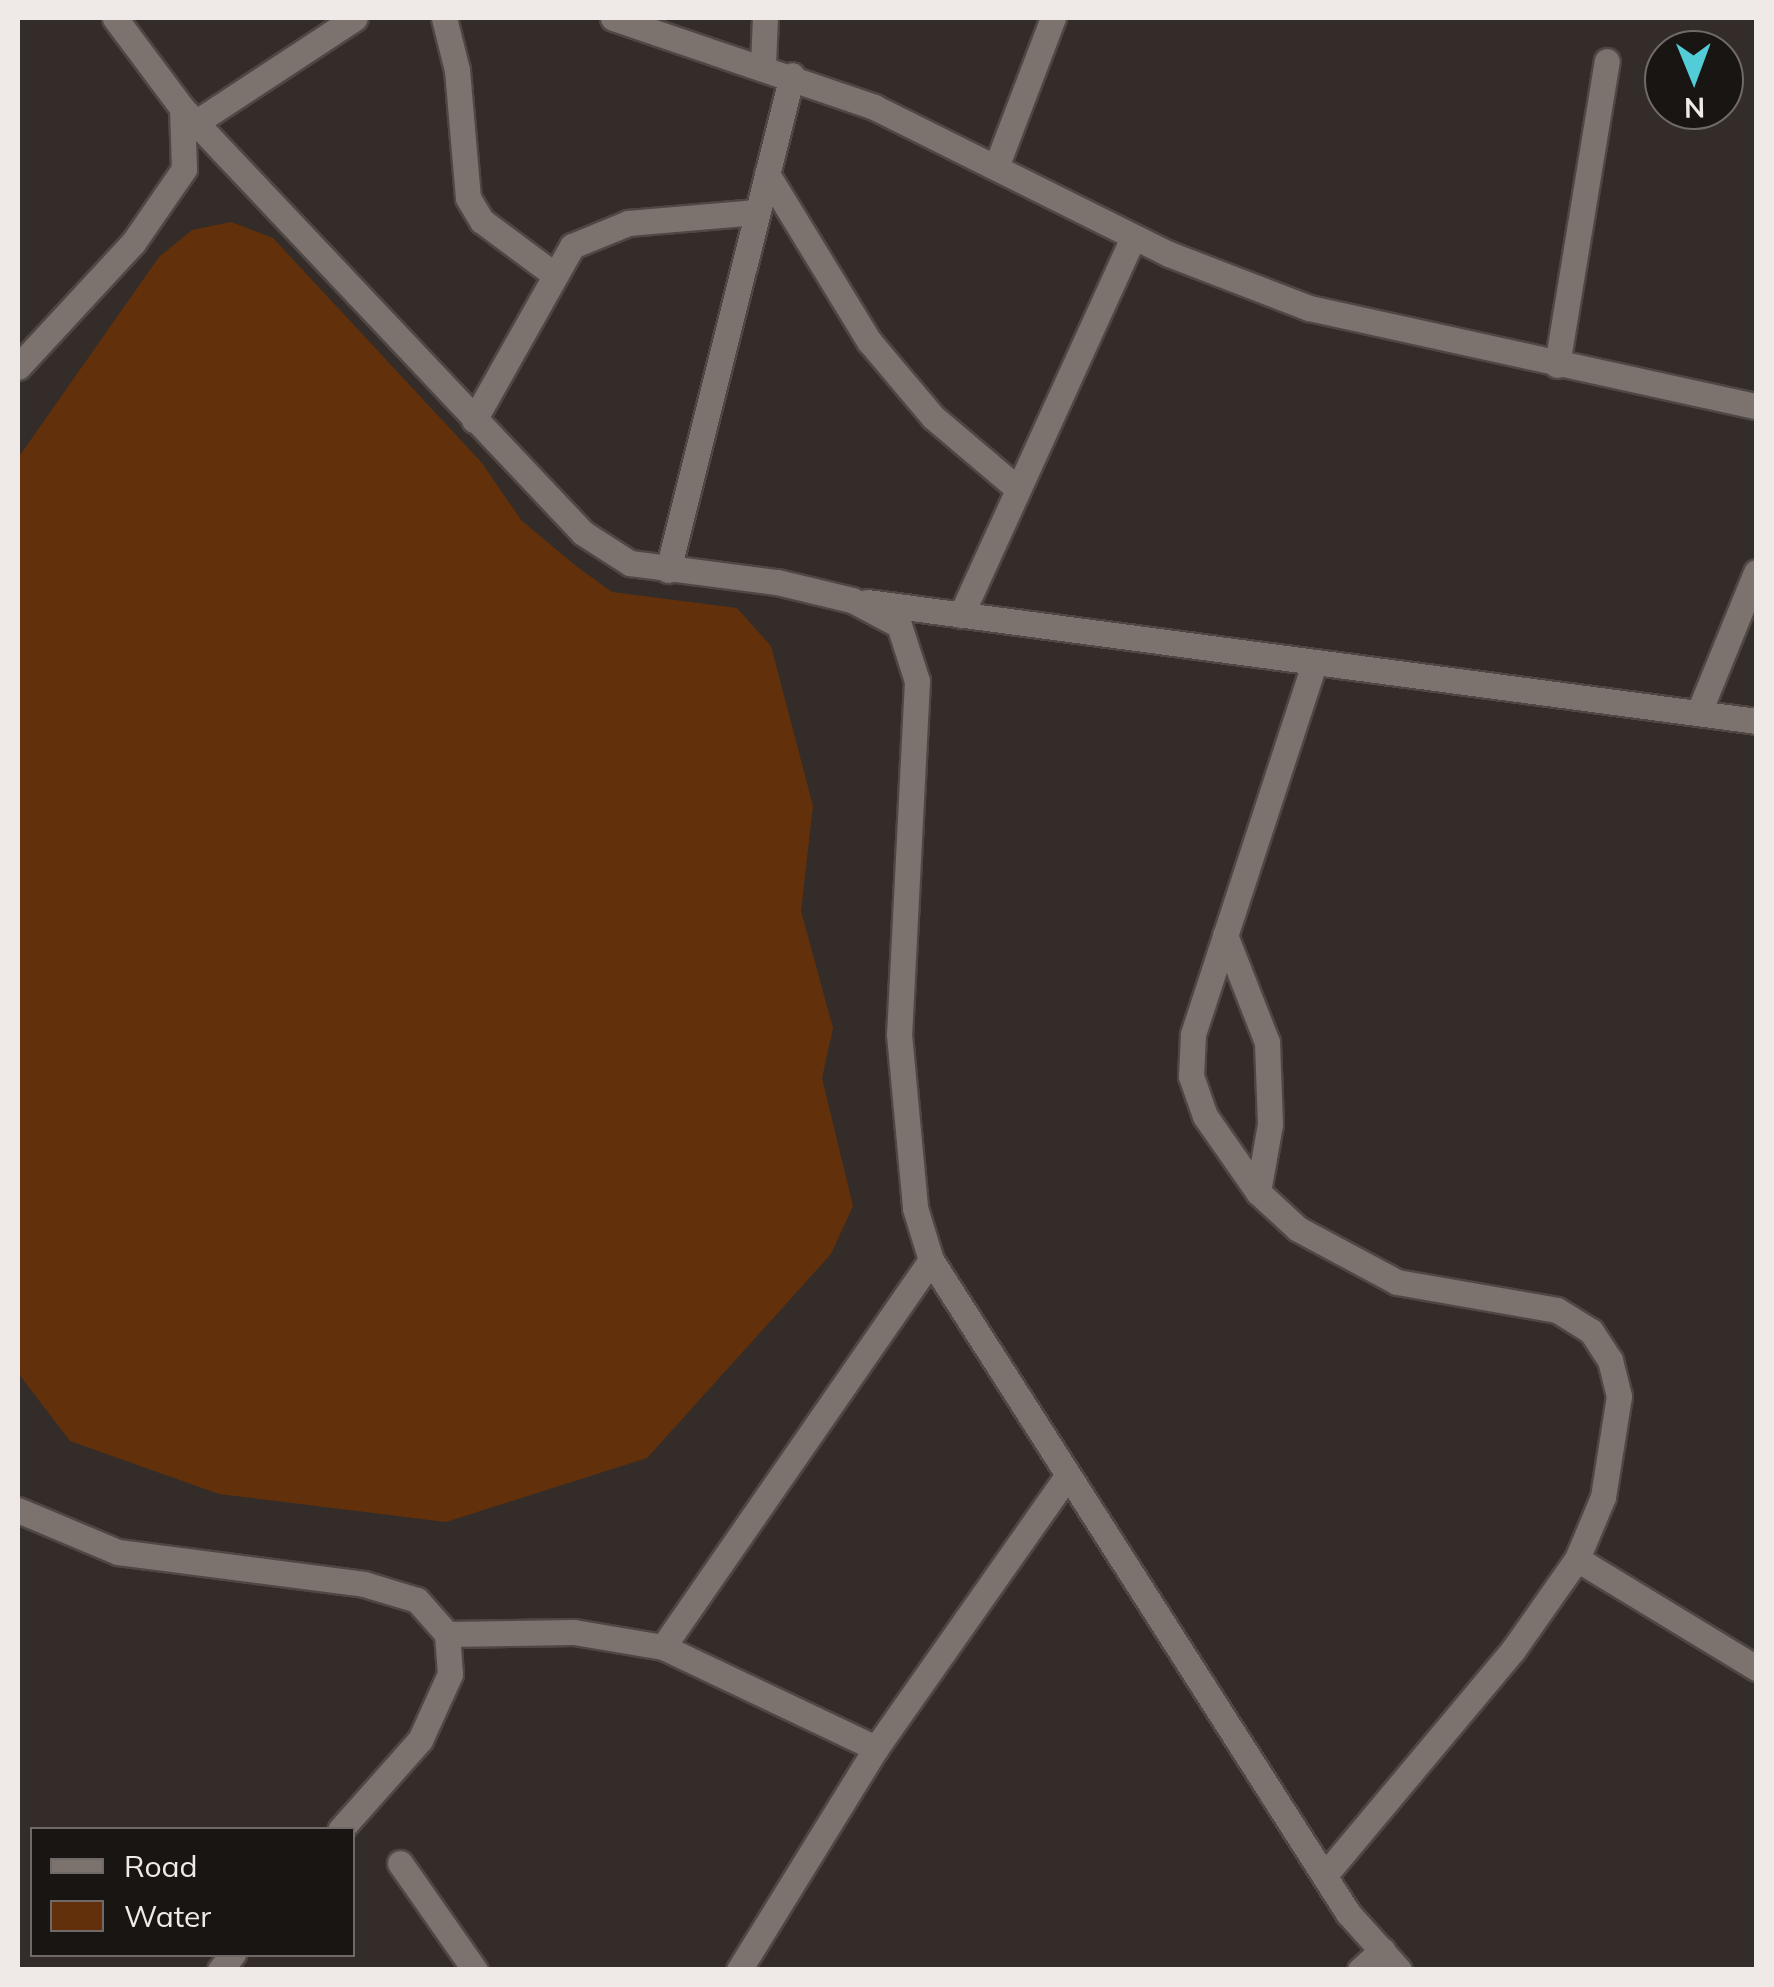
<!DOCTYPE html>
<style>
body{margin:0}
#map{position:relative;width:1774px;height:1987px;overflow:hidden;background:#342c28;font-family:Mulish,sans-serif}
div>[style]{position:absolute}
.water>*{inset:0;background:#62310b}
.roads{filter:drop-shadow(2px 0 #4e4744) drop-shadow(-2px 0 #4e4744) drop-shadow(0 2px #4e4744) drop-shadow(0 -2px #4e4744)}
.street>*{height:25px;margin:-12.5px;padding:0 12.5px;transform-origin:12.5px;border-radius:12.5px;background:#7c736e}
span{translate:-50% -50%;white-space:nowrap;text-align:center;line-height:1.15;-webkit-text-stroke:9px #191513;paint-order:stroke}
.frame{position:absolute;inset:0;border:20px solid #efeae7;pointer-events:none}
.legend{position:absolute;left:30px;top:1827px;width:325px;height:130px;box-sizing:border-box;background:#191513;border:2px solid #6f6a68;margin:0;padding:12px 18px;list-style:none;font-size:30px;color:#efeae7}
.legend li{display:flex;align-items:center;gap:20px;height:50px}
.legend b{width:50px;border:2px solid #6f6a68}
.north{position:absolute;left:1644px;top:30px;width:100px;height:100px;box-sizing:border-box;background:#191513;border:2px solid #6f6a68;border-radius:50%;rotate:179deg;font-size:28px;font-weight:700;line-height:40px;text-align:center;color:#efeae7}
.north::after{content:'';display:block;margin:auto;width:35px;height:45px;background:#52ccd6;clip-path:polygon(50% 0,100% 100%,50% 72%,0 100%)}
</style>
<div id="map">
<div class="water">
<i style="clip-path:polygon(231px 222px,273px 238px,482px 463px,521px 520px,576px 566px,612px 592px,737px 608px,771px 646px,813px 806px,801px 911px,833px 1028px,822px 1078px,853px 1206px,831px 1254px,647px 1458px,446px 1522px,219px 1494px,70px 1441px,18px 1373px,18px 458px,159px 257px,192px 230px)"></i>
</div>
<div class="roads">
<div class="street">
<i style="left:444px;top:18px;width:54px;rotate:76deg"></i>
<i style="left:457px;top:70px;width:128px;rotate:85.1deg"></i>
<i style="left:468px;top:198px;width:27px;rotate:59deg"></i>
<i style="left:482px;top:221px;width:87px;rotate:36.6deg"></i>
<i style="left:613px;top:18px;width:276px;rotate:18.8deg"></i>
<i style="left:874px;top:107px;width:330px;rotate:26.5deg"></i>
<i style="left:1169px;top:254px;width:150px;rotate:21.1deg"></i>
<i style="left:1309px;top:308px;width:458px;rotate:12.4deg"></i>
<i style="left:763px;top:65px;width:47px;rotate:-87.6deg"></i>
<i style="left:182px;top:108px;width:584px;rotate:46.66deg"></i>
<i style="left:583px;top:533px;width:56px;rotate:32.6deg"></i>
<i style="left:630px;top:563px;width:148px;rotate:7.4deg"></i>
<i style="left:777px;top:582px;width:77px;rotate:13.5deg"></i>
<i style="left:852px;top:600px;width:53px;rotate:28deg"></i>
<i style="left:899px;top:625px;width:59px;rotate:72.2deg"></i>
<i style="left:917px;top:681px;width:353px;rotate:92.9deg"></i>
<i style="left:899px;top:1034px;width:175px;rotate:84.7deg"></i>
<i style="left:915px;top:1208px;width:54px;rotate:72.9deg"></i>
<i style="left:931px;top:1260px;width:775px;rotate:57.44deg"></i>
<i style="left:1348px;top:1913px;width:76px;rotate:48.2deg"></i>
<i style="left:195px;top:123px;width:191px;rotate:-33.3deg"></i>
<i style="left:996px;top:167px;width:160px;rotate:-69.1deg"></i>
<i style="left:767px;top:174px;width:196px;rotate:58.6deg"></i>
<i style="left:869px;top:341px;width:99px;rotate:49.9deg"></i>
<i style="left:933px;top:417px;width:111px;rotate:40.3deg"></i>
<i style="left:1557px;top:365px;width:308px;rotate:-80.7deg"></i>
<i style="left:18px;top:367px;width:169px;rotate:-47.2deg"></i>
<i style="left:133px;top:243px;width:90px;rotate:-55.4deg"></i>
<i style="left:184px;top:169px;width:61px;rotate:-91.9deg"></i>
<i style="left:182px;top:108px;width:112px;rotate:-126.7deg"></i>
<i style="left:474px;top:420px;width:200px;rotate:-60.6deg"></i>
<i style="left:572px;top:246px;width:61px;rotate:-22.3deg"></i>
<i style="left:628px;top:223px;width:129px;rotate:-4.9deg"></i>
<i style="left:668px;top:570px;width:510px;rotate:-75.94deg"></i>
<i style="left:867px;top:602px;width:897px;rotate:7.62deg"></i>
<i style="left:961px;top:615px;width:415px;rotate:-65.5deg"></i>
<i style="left:1314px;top:664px;width:390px;rotate:108.1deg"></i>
<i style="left:1193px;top:1035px;width:41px;rotate:92.8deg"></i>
<i style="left:1191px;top:1076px;width:42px;rotate:70.7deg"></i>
<i style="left:1205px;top:1116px;width:93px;rotate:55.1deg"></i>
<i style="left:1258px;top:1192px;width:54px;rotate:42.8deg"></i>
<i style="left:1298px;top:1229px;width:112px;rotate:28.2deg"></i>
<i style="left:1397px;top:1282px;width:162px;rotate:9.9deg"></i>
<i style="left:1557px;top:1310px;width:40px;rotate:32deg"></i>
<i style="left:1591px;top:1331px;width:35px;rotate:57deg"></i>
<i style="left:1610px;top:1360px;width:37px;rotate:76deg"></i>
<i style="left:1619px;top:1396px;width:102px;rotate:99deg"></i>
<i style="left:1603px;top:1497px;width:67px;rotate:112.8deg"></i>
<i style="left:1577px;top:1559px;width:111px;rotate:125.1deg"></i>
<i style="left:1513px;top:1650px;width:293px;rotate:129.9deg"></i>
<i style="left:1699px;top:712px;width:151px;rotate:-67.8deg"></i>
<i style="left:1225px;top:935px;width:115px;rotate:68.6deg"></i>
<i style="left:1267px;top:1042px;width:82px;rotate:87.9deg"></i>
<i style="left:1270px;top:1124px;width:69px;rotate:100deg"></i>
<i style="left:18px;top:1510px;width:108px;rotate:22.8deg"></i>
<i style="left:118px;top:1552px;width:248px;rotate:7.4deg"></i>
<i style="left:364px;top:1584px;width:55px;rotate:16.8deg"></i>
<i style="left:417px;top:1600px;width:45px;rotate:48.6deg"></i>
<i style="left:447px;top:1634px;width:40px;rotate:85.7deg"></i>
<i style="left:450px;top:1674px;width:72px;rotate:114.4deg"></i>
<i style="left:420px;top:1740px;width:120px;rotate:131.6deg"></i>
<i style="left:1577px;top:1559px;width:210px;rotate:31.3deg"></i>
<i style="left:447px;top:1634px;width:127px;rotate:-0.9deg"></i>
<i style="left:574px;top:1632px;width:90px;rotate:9.6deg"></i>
<i style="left:663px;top:1647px;width:236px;rotate:25.4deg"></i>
<i style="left:663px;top:1647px;width:471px;rotate:-55.3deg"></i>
<i style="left:400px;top:1863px;width:131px;rotate:55deg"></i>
<i style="left:220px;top:1970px;width:21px;rotate:-51deg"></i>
<i style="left:739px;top:1970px;width:261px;rotate:-58.3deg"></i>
<i style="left:876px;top:1748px;width:330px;rotate:-54.9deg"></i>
<i style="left:1360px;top:1970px;width:30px;rotate:-42deg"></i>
</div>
</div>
<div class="frame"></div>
<ul class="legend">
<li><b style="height:12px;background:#7c736e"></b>Road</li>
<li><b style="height:28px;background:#62310b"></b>Water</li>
</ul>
<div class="north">N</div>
</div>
